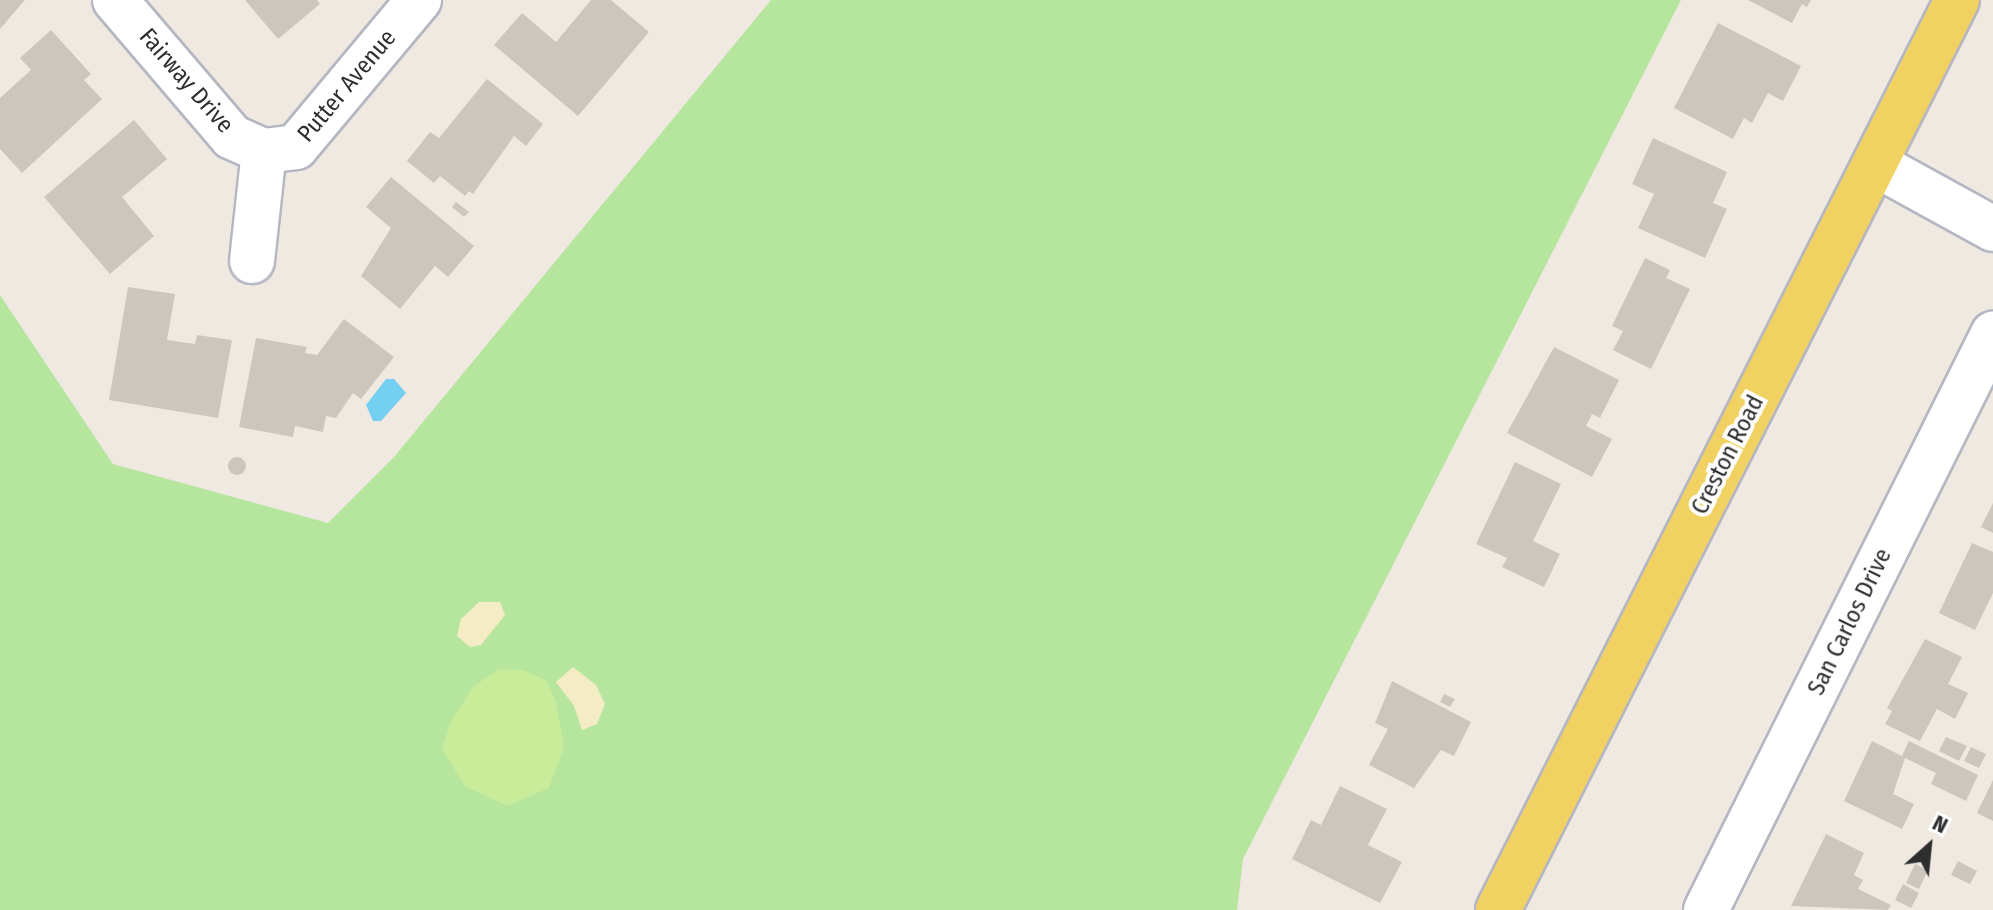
<!DOCTYPE html>
<style>
body{margin:0}
#map{position:relative;width:1993px;height:910px;overflow:hidden;background:#efe9e1;font-family:"Fira Sans Condensed",sans-serif}
div>[style]{position:absolute}
.green>*{inset:0;background:#b6e59e}
.sand>*{inset:0;background:#f3ecc5}
.pitch>*{inset:0;background:#c9ec9a}
.water>*{inset:0;background:#75cff0}
.building>*{inset:0;background:#cbc7bf}
.round{border-radius:50%}
.roads{filter:drop-shadow(2px 0 #b4b7c1) drop-shadow(-2px 0 #b4b7c1) drop-shadow(0 2px #b4b7c1) drop-shadow(0 -2px #b4b7c1)}
.minor>*{height:44px;margin:-22px;padding:0 22px;transform-origin:22px;border-radius:22px;background:#fff}
.major>*{height:44px;margin:-22px;padding:0 22px;transform-origin:22px;border-radius:22px;background:#f2d163}
span{translate:-50% -50%;white-space:nowrap;text-align:center;line-height:1.15;-webkit-text-stroke:8px #fff;paint-order:stroke}
.street-label{font-size:24px;color:#2e2e2e}
.north{position:absolute;left:1889px;top:806px;width:80px;height:80px;-webkit-text-stroke:6px #fff;paint-order:stroke;rotate:27deg;font-size:22px;font-weight:700;line-height:32px;text-align:center;color:#2e2e2e}
.north::after{content:'';display:block;margin:auto;width:28px;height:36px;background:#2e2e2e;clip-path:polygon(50% 0,100% 100%,50% 72%,0 100%)}
</style>
<div id="map">
<div class="green">
<i style="clip-path:polygon(771px 0,1681px 0,1243px 859px,1237px 910px,0 910px,0 295px,113px 464px,328px 523px,394px 457px)"></i>
</div>
<div class="sand">
<i style="clip-path:polygon(479px 602px,500px 602px,505px 615px,481px 645px,470px 647px,457px 636px,461px 619px)"></i>
<i style="clip-path:polygon(573px 667px,596px 685px,605px 704px,597px 724px,582px 730px,574px 706px,556px 682px)"></i>
</div>
<div class="pitch">
<i style="clip-path:polygon(499px 669px,523px 670px,546px 680px,556px 702px,564px 747px,549px 788px,507px 806px,465px 786px,442px 749px,451px 721px,473px 687px)"></i>
</div>
<div class="water">
<i style="clip-path:polygon(386px 379px,394px 379px,406px 393px,381px 421px,373px 421px,366px 405px)"></i>
</div>
<div class="building">
<i style="clip-path:polygon(0 0,25px 0,0 29px)"></i>
<i style="clip-path:polygon(245px 0,317px 0,320px 4px,278px 39px)"></i>
<i style="clip-path:polygon(591px 0,611px 0,649px 32px,578px 116px,494px 45px,522px 13px,556px 42px)"></i>
<i style="clip-path:polygon(1748px 0,1811px 0,1807px 7px,1802px 4px,1792px 23px)"></i>
<i style="clip-path:polygon(1718px 23px,1801px 66px,1783px 101px,1768px 93px,1752px 123px,1744px 118px,1733px 139px,1674px 108px)"></i>
<i style="clip-path:polygon(51px 30px,91px 74px,84px 80px,102px 99px,22px 173px,0 149px,0 98px,31px 70px,20px 58px)"></i>
<i style="clip-path:polygon(487px 79px,543px 124px,526px 146px,514px 136px,473px 194px,469px 191px,465px 196px,440px 176px,434px 183px,407px 161px,430px 132px,439px 138px)"></i>
<i style="clip-path:polygon(134px 120px,167px 159px,122px 197px,154px 236px,110px 274px,44px 197px)"></i>
<i style="clip-path:polygon(1653px 138px,1727px 172px,1713px 203px,1727px 209px,1705px 258px,1638px 228px,1654px 194px,1632px 184px)"></i>
<i style="clip-path:polygon(391px 177px,474px 246px,448px 277px,435px 266px,400px 309px,361px 276px,391px 228px,366px 207px)"></i>
<i style="clip-path:polygon(456px 202px,469px 212px,464px 217px,452px 207px)"></i>
<i style="clip-path:polygon(1645px 258px,1670px 270px,1666px 278px,1690px 289px,1651px 369px,1613px 350px,1623px 331px,1612px 326px)"></i>
<i style="clip-path:polygon(128px 287px,175px 294px,167px 340px,195px 344px,197px 335px,232px 340px,218px 418px,109px 400px)"></i>
<i style="clip-path:polygon(344px 319px,394px 357px,361px 399px,353px 393px,336px 418px,326px 416px,323px 432px,295px 426px,293px 437px,239px 427px,256px 338px,307px 347px,305px 353px,317px 355px)"></i>
<i style="clip-path:polygon(1554px 347px,1619px 380px,1600px 418px,1592px 414px,1586px 426px,1612px 439px,1592px 477px,1507px 433px)"></i>
<i class="round" style="left:228px;top:457px;width:18px;height:18px"></i>
<i style="clip-path:polygon(1515px 462px,1561px 484px,1533px 541px,1560px 554px,1544px 587px,1502px 567px,1507px 558px,1476px 544px)"></i>
<i style="clip-path:polygon(1993px 503px,1993px 533px,1981px 527px)"></i>
<i style="clip-path:polygon(1972px 543px,1993px 552px,1993px 593px,1975px 630px,1939px 613px)"></i>
<i style="clip-path:polygon(1925px 639px,1962px 657px,1948px 684px,1968px 693px,1955px 719px,1937px 709px,1920px 741px,1885px 724px,1892px 711px,1887px 708px)"></i>
<i style="clip-path:polygon(1392px 681px,1471px 722px,1454px 756px,1441px 750px,1414px 788px,1369px 765px,1388px 729px,1375px 723px)"></i>
<i style="clip-path:polygon(1444px 694px,1455px 699px,1450px 707px,1440px 702px)"></i>
<i style="clip-path:polygon(1946px 737px,1967px 746px,1959px 761px,1939px 751px)"></i>
<i style="clip-path:polygon(1872px 741px,1902px 756px,1909px 741px,1978px 775px,1966px 801px,1931px 784px,1936px 773px,1905px 758px,1893px 794px,1914px 804px,1902px 829px,1844px 801px)"></i>
<i style="clip-path:polygon(1971px 747px,1986px 754px,1979px 768px,1964px 761px)"></i>
<i style="clip-path:polygon(1993px 780px,1993px 821px,1977px 813px)"></i>
<i style="clip-path:polygon(1340px 786px,1387px 809px,1368px 845px,1402px 862px,1380px 903px,1292px 859px,1311px 820px,1321px 825px)"></i>
<i style="clip-path:polygon(1826px 834px,1864px 853px,1854px 875px,1863px 880px,1858px 889px,1891px 905px,1888px 910px,1791px 906px)"></i>
<i style="clip-path:polygon(1958px 861px,1977px 871px,1970px 884px,1951px 875px)"></i>
<i style="clip-path:polygon(1915px 864px,1928px 870px,1919px 889px,1906px 883px)"></i>
<i style="clip-path:polygon(1903px 884px,1919px 893px,1911px 908px,1895px 900px)"></i>
</div>
<div class="roads">
<div class="minor">
<i style="left:115px;top:0;width:180px;rotate:49.5deg"></i>
<i style="left:232px;top:137px;width:35px;rotate:24deg"></i>
<i style="left:264px;top:151px;width:32px;rotate:-7deg"></i>
<i style="left:296px;top:147px;width:192px;rotate:-50.1deg"></i>
<i style="left:1875px;top:164px;width:135px;rotate:28.8deg"></i>
<i style="left:252px;top:261px;width:111px;rotate:-83.8deg"></i>
<i style="left:1706px;top:910px;width:644px;rotate:-63.51deg"></i>
</div>
<div class="major">
<i style="left:1498px;top:910px;width:1019px;rotate:-63.23deg"></i>
</div>
</div>
<div class="street-label">
<span style="left:186px;top:81px;rotate:49deg">Fairway Drive</span>
<span style="left:347px;top:86px;rotate:-50deg">Putter Avenue</span>
<span style="left:1728px;top:455px;rotate:-63deg">Creston Road</span>
<span style="left:1850px;top:622px;rotate:-64deg">San Carlos Drive</span>
</div>
<div class="north">N</div>
</div>
